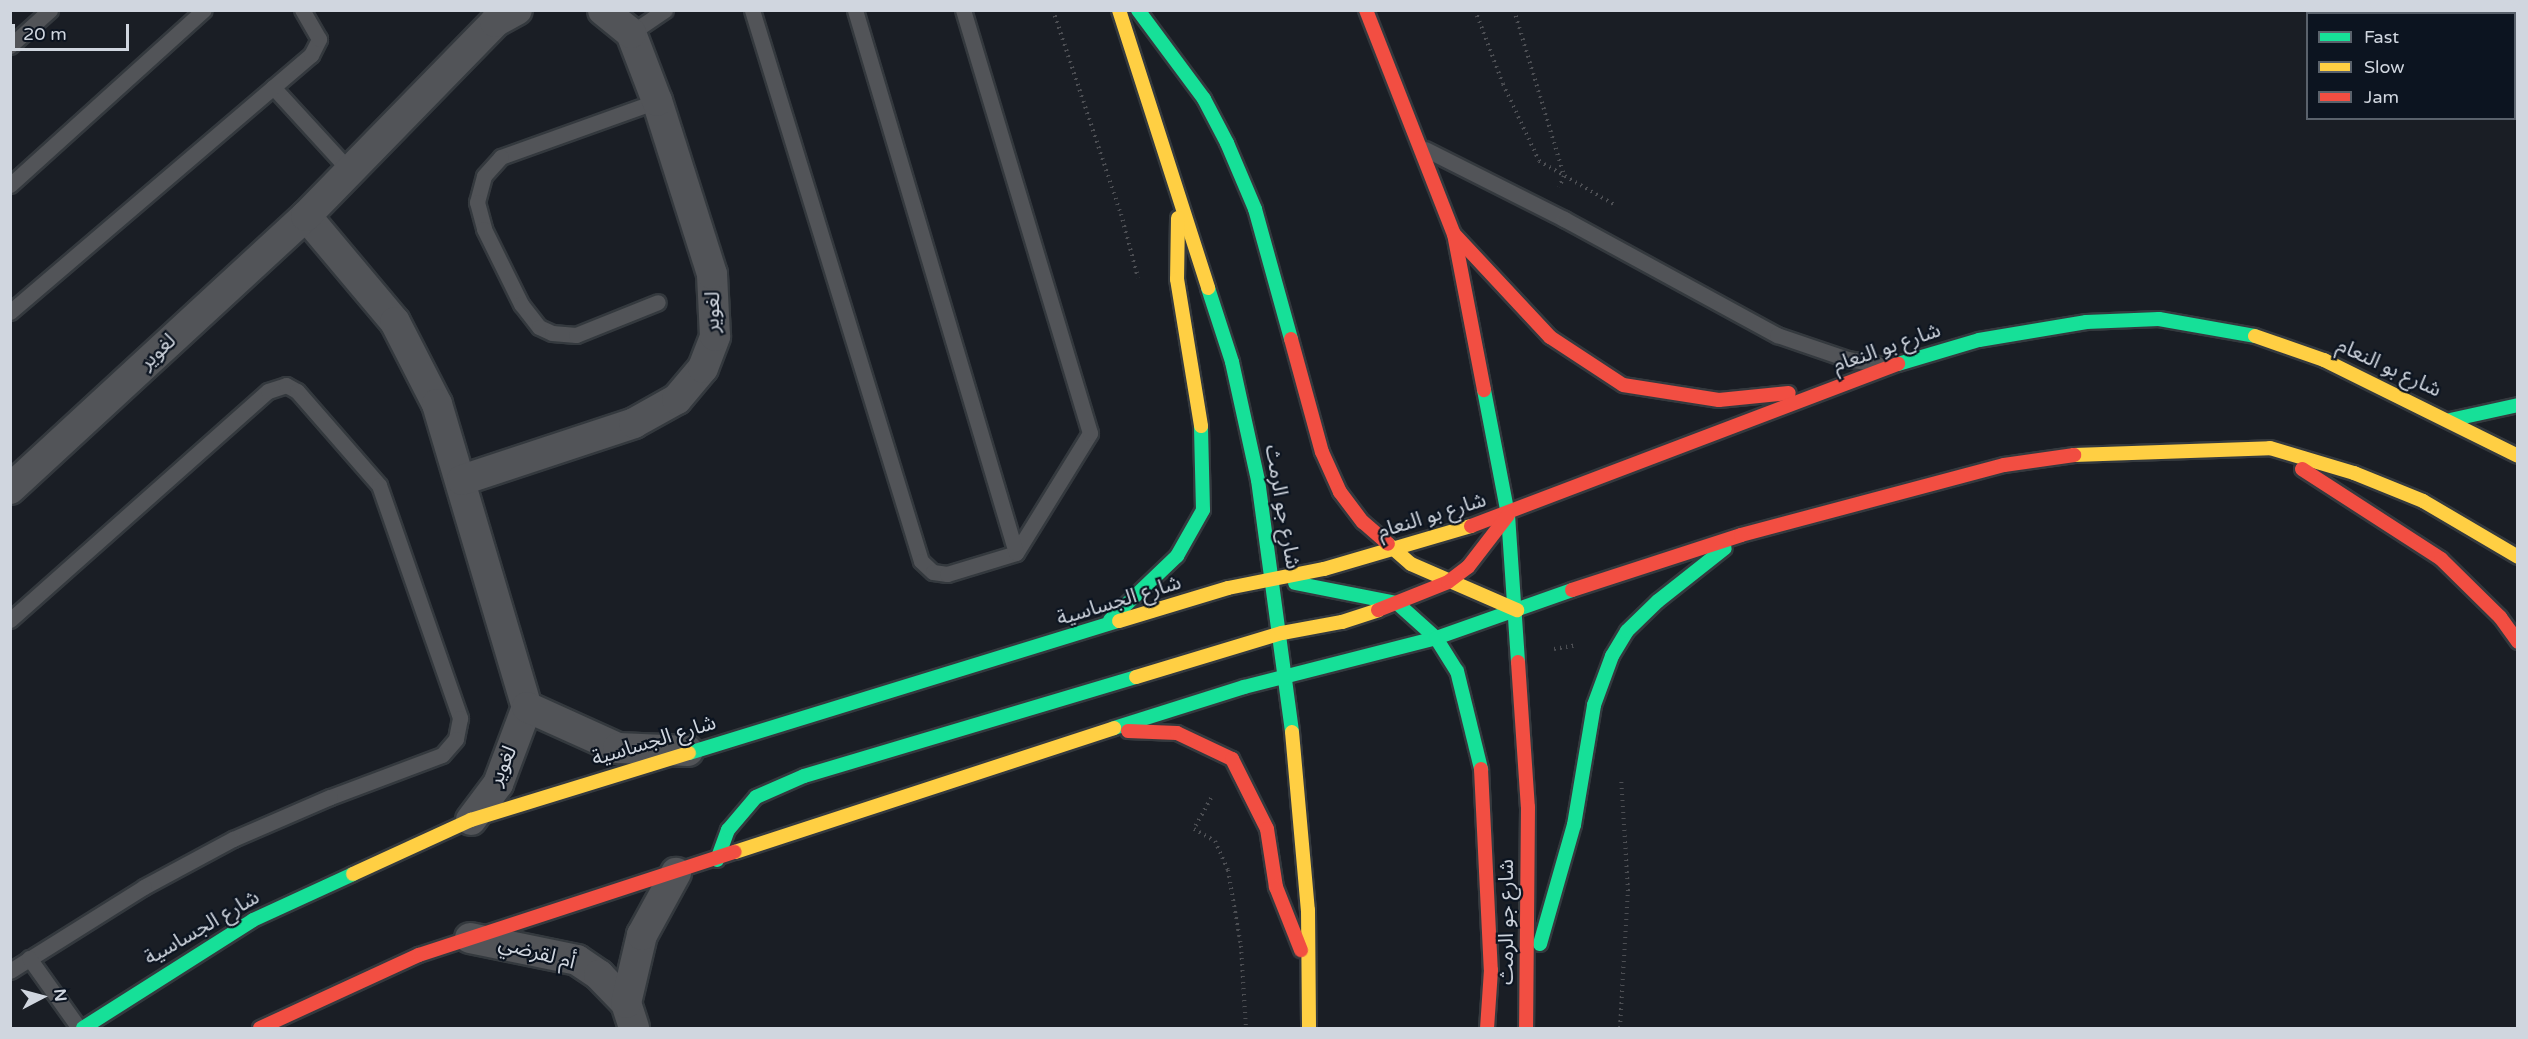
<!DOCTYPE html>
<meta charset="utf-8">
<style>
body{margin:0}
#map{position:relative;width:2528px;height:1039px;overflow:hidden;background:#1a1e25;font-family:"Varela Round","Noto Sans Arabic",sans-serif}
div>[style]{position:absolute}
.path>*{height:4px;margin-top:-2px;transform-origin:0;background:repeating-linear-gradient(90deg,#4c4e53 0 1.5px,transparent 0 6px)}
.roads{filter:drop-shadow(2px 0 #34393e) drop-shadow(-2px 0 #34393e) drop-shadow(0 2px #34393e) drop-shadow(0 -2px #34393e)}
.lane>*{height:15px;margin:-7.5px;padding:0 7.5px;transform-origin:7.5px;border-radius:7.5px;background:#525458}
.street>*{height:30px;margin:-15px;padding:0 15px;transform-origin:15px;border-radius:15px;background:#525458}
.fast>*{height:14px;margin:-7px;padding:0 7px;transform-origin:7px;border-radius:7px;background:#16e098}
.slow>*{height:14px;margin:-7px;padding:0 7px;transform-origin:7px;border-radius:7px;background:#ffcf43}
.jam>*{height:14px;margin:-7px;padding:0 7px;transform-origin:7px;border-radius:7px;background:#f24e42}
span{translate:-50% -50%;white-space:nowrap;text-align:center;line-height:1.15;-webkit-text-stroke:4.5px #0c1420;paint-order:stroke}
.street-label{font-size:21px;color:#d0d6df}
.frame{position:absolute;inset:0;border:12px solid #d0d6df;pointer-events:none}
.legend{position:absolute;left:2306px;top:12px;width:210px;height:108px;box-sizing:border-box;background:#0c1420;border:2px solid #5a626c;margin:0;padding:8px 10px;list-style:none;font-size:18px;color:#d0d6df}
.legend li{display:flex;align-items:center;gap:12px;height:30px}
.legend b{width:30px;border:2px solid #5a626c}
.north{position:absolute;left:12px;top:967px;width:60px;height:60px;-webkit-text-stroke:4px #0c1420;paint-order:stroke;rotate:84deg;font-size:16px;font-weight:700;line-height:24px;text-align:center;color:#d0d6df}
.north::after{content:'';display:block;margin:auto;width:21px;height:27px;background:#d0d6df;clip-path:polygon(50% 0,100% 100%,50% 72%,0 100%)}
.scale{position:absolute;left:12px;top:24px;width:117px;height:27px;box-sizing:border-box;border:3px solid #d0d6df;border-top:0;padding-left:8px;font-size:18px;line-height:21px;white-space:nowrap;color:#d0d6df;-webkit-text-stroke:4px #0c1420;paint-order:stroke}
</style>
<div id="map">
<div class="path">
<i style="left:1053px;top:10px;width:215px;rotate:71.6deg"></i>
<i style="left:1121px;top:214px;width:66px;rotate:75.1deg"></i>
<i style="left:1475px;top:10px;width:79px;rotate:69.3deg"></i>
<i style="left:1503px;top:84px;width:85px;rotate:64.9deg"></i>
<i style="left:1539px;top:161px;width:88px;rotate:30.1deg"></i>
<i style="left:1514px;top:10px;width:173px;rotate:73.2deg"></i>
<i style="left:1564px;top:176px;width:12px;rotate:114deg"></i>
<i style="left:1554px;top:649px;width:22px;rotate:-10deg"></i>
<i style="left:1211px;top:798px;width:35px;rotate:119deg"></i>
<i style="left:1194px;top:829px;width:24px;rotate:30deg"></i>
<i style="left:1215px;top:841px;width:32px;rotate:66deg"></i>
<i style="left:1228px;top:870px;width:77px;rotate:80.3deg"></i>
<i style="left:1241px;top:946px;width:82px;rotate:86.5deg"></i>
<i style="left:1620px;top:1028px;width:137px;rotate:-86.7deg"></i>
<i style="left:1628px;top:891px;width:113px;rotate:-93.5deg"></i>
</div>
<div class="roads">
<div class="lane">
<i style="left:752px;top:10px;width:576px;rotate:72.95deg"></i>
<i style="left:921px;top:561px;width:16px;rotate:43deg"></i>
<i style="left:933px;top:572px;width:14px;rotate:8deg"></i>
<i style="left:947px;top:574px;width:72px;rotate:-16.9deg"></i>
<i style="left:1016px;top:553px;width:141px;rotate:-58.3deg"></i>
<i style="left:1090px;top:433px;width:442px;rotate:-106.7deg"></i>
<i style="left:855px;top:10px;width:566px;rotate:73.48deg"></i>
<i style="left:631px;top:33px;width:41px;rotate:-34.1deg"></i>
<i style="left:10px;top:46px;width:54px;rotate:-42deg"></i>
<i style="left:273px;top:87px;width:113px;rotate:47.5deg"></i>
<i style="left:657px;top:101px;width:166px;rotate:160.3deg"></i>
<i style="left:501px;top:157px;width:25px;rotate:132deg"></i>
<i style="left:484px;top:176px;width:27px;rotate:105deg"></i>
<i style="left:477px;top:202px;width:28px;rotate:75deg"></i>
<i style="left:484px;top:229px;width:84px;rotate:63.7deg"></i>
<i style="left:521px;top:304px;width:29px;rotate:52deg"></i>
<i style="left:539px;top:327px;width:14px;rotate:25deg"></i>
<i style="left:552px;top:333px;width:24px;rotate:5deg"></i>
<i style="left:576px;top:335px;width:88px;rotate:-21.9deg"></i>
<i style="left:1425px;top:149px;width:156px;rotate:26.7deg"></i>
<i style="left:1564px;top:219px;width:243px;rotate:28.6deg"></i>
<i style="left:1777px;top:335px;width:74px;rotate:18.9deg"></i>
<i style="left:1847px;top:359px;width:31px;rotate:9deg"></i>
<i style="left:10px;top:185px;width:261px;rotate:-42.1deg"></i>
<i style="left:10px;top:312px;width:396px;rotate:-40.5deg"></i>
<i style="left:311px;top:55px;width:18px;rotate:-63deg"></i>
<i style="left:319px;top:39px;width:34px;rotate:-120deg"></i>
<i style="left:10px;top:620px;width:345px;rotate:-41.6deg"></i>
<i style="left:268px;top:391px;width:19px;rotate:-18deg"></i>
<i style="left:286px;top:385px;width:13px;rotate:29deg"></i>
<i style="left:297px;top:391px;width:125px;rotate:48.9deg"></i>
<i style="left:379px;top:485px;width:247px;rotate:70.8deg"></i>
<i style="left:460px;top:718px;width:21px;rotate:101deg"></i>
<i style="left:456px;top:739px;width:21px;rotate:131deg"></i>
<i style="left:442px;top:755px;width:120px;rotate:159.4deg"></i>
<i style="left:330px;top:797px;width:106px;rotate:156.6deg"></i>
<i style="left:233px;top:839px;width:101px;rotate:151.7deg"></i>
<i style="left:144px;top:887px;width:158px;rotate:147.9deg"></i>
<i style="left:29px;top:958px;width:86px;rotate:54.5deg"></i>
</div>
<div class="street">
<i style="left:306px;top:216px;width:138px;rotate:50deg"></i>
<i style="left:395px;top:322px;width:92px;rotate:62.9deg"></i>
<i style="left:437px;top:404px;width:316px;rotate:73.5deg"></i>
<i style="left:527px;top:707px;width:82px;rotate:110.6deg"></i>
<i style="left:498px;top:784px;width:45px;rotate:126.9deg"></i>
<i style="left:462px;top:480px;width:181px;rotate:-18.3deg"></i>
<i style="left:634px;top:423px;width:49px;rotate:-29.2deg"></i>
<i style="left:677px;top:399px;width:40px;rotate:-50deg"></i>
<i style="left:703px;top:368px;width:34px;rotate:-69deg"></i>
<i style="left:715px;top:336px;width:62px;rotate:-92.8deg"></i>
<i style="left:712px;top:274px;width:182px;rotate:-107.6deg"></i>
<i style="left:657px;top:101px;width:73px;rotate:-110.9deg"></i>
<i style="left:631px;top:33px;width:36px;rotate:-141deg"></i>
<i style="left:10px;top:489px;width:403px;rotate:-42.7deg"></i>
<i style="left:306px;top:216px;width:271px;rotate:-45.7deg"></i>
<i style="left:495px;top:22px;width:25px;rotate:-29deg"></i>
<i style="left:527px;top:707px;width:100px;rotate:24.3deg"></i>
<i style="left:618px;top:748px;width:70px;rotate:2.5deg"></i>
<i style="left:470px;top:938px;width:109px;rotate:11.6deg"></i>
<i style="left:577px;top:960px;width:27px;rotate:34deg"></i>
<i style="left:599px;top:975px;width:39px;rotate:46deg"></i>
<i style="left:626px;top:1003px;width:26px;rotate:72deg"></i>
<i style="left:626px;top:1003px;width:70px;rotate:-76.8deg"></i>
<i style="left:642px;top:935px;width:71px;rotate:-61.3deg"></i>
</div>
<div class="fast">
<i style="left:1138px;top:10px;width:111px;rotate:53.4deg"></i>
<i style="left:1204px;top:99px;width:50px;rotate:62.4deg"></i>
<i style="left:1227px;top:143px;width:72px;rotate:67deg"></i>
<i style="left:1255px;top:209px;width:135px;rotate:74.5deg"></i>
<i style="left:1208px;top:288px;width:78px;rotate:72deg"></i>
<i style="left:1232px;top:362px;width:121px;rotate:77.6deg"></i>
<i style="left:1258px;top:480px;width:254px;rotate:82.3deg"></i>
<i style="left:1898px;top:364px;width:84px;rotate:-16.5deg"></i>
<i style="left:1979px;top:340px;width:109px;rotate:-9.5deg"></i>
<i style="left:2086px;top:322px;width:73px;rotate:-2.4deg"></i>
<i style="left:2159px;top:319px;width:97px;rotate:10deg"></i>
<i style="left:1484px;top:390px;width:127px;rotate:79.1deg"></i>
<i style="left:1508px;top:515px;width:147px;rotate:86.1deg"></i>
<i style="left:2450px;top:420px;width:70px;rotate:-12.4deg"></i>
<i style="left:1295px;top:583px;width:104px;rotate:11.1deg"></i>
<i style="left:1397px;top:603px;width:52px;rotate:41.9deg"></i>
<i style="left:1436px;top:638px;width:39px;rotate:58deg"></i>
<i style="left:1457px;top:671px;width:101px;rotate:76.2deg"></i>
<i style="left:1110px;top:620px;width:93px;rotate:-43.7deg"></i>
<i style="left:1177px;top:556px;width:53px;rotate:-60.5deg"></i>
<i style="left:1203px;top:510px;width:84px;rotate:-91.4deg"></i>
<i style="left:1114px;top:728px;width:136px;rotate:-17.5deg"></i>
<i style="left:1244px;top:687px;width:198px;rotate:-14.3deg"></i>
<i style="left:1436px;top:638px;width:144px;rotate:-19.4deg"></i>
<i style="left:689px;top:753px;width:450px;rotate:-17.1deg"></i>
<i style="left:717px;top:860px;width:32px;rotate:-70deg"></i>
<i style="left:728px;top:830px;width:43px;rotate:-49.7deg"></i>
<i style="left:756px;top:797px;width:52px;rotate:-23.6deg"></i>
<i style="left:804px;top:776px;width:346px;rotate:-16.6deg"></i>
<i style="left:1540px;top:944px;width:124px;rotate:-74.1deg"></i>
<i style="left:1574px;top:825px;width:122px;rotate:-80.5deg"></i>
<i style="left:1594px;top:705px;width:52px;rotate:-69.8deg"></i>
<i style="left:1612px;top:656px;width:29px;rotate:-59deg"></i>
<i style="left:1627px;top:631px;width:43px;rotate:-44.1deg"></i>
<i style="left:1658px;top:601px;width:85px;rotate:-38.3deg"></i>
<i style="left:83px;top:1028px;width:201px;rotate:-32.4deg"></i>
<i style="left:253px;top:920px;width:110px;rotate:-24.7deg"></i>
</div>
<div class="slow">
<i style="left:1119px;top:10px;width:292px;rotate:72.2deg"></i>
<i style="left:1178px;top:218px;width:61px;rotate:90.9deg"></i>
<i style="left:1177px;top:279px;width:149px;rotate:80.7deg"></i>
<i style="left:2255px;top:336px;width:73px;rotate:19.2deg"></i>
<i style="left:2324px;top:360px;width:216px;rotate:26.3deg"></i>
<i style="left:2074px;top:455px;width:196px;rotate:-2deg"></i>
<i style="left:2270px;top:448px;width:88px;rotate:16.6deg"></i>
<i style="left:2354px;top:473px;width:74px;rotate:22.1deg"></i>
<i style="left:2423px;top:501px;width:110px;rotate:30.5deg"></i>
<i style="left:1388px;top:544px;width:30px;rotate:41deg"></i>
<i style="left:1411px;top:564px;width:116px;rotate:23.5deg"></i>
<i style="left:1119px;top:621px;width:114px;rotate:-16.8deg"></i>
<i style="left:1228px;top:588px;width:98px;rotate:-11.2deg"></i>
<i style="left:1324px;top:569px;width:153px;rotate:-16.3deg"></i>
<i style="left:1136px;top:677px;width:152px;rotate:-16.8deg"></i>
<i style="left:1282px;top:633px;width:61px;rotate:-10.4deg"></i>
<i style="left:1342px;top:622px;width:38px;rotate:-18deg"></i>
<i style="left:1292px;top:732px;width:179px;rotate:84.9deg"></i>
<i style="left:1308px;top:910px;width:118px;rotate:89.5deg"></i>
<i style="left:735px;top:852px;width:399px;rotate:-18.1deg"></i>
<i style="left:353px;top:874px;width:130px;rotate:-24.6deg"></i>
<i style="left:471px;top:820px;width:228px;rotate:-17.1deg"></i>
</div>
<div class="jam">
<i style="left:1366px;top:10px;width:241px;rotate:68.6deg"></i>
<i style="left:1454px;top:234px;width:159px;rotate:79.1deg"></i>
<i style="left:1454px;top:234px;width:141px;rotate:47deg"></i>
<i style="left:1550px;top:337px;width:87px;rotate:33.3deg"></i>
<i style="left:1623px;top:385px;width:97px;rotate:8.9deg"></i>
<i style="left:1719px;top:400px;width:70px;rotate:-5.7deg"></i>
<i style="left:1291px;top:339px;width:117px;rotate:74.7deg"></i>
<i style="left:1322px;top:452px;width:44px;rotate:65.8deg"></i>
<i style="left:1340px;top:492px;width:38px;rotate:53deg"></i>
<i style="left:1363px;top:522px;width:33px;rotate:41deg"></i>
<i style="left:2302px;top:469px;width:166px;rotate:32.9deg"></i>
<i style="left:2441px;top:559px;width:83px;rotate:44.5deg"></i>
<i style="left:2500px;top:617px;width:31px;rotate:54deg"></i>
<i style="left:1471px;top:526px;width:457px;rotate:-20.8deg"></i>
<i style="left:1572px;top:590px;width:178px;rotate:-18deg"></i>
<i style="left:1741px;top:535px;width:272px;rotate:-14.9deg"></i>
<i style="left:2004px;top:465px;width:71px;rotate:-8.1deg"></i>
<i style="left:1378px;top:610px;width:75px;rotate:-21.8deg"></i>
<i style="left:1448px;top:582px;width:25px;rotate:-37deg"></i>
<i style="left:1468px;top:567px;width:66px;rotate:-52.4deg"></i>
<i style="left:1518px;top:662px;width:145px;rotate:86.1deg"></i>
<i style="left:1528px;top:807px;width:221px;rotate:90.5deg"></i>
<i style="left:1128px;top:731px;width:49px;rotate:2.3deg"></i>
<i style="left:1177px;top:733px;width:61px;rotate:25.3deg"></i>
<i style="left:1232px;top:759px;width:78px;rotate:63.4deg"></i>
<i style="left:1267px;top:829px;width:59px;rotate:81.2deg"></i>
<i style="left:1276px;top:887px;width:68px;rotate:68.4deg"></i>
<i style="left:1481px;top:769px;width:201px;rotate:87.2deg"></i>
<i style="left:1491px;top:970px;width:58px;rotate:93.9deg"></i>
<i style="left:260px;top:1028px;width:175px;rotate:-24.7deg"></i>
<i style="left:419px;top:955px;width:332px;rotate:-18.1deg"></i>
</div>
</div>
<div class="street-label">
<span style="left:713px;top:312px;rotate:-89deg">لغوير</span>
<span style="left:1887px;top:348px;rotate:-19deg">شارع بو النعام</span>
<span style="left:158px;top:352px;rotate:-43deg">لغوير</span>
<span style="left:2389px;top:368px;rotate:25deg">شارع بو النعام</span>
<span style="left:1282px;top:507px;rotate:80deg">شارع جو الرمث</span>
<span style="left:1432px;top:516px;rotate:-17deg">شارع بو النعام</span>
<span style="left:1119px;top:601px;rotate:-17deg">شارع الجساسية</span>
<span style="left:654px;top:741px;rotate:-17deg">شارع الجساسية</span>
<span style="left:503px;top:766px;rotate:-66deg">لغوير</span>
<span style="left:1507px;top:922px;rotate:-90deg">شارع جو الرمث</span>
<span style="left:202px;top:928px;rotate:-30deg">شارع الجساسية</span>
<span style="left:537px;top:953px;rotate:15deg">أم لقرضي</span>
</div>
<div class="frame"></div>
<ul class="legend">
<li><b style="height:8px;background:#16e098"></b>Fast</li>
<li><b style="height:8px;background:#ffcf43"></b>Slow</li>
<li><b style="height:8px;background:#f24e42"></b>Jam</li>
</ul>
<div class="north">N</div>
<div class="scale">20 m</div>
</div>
